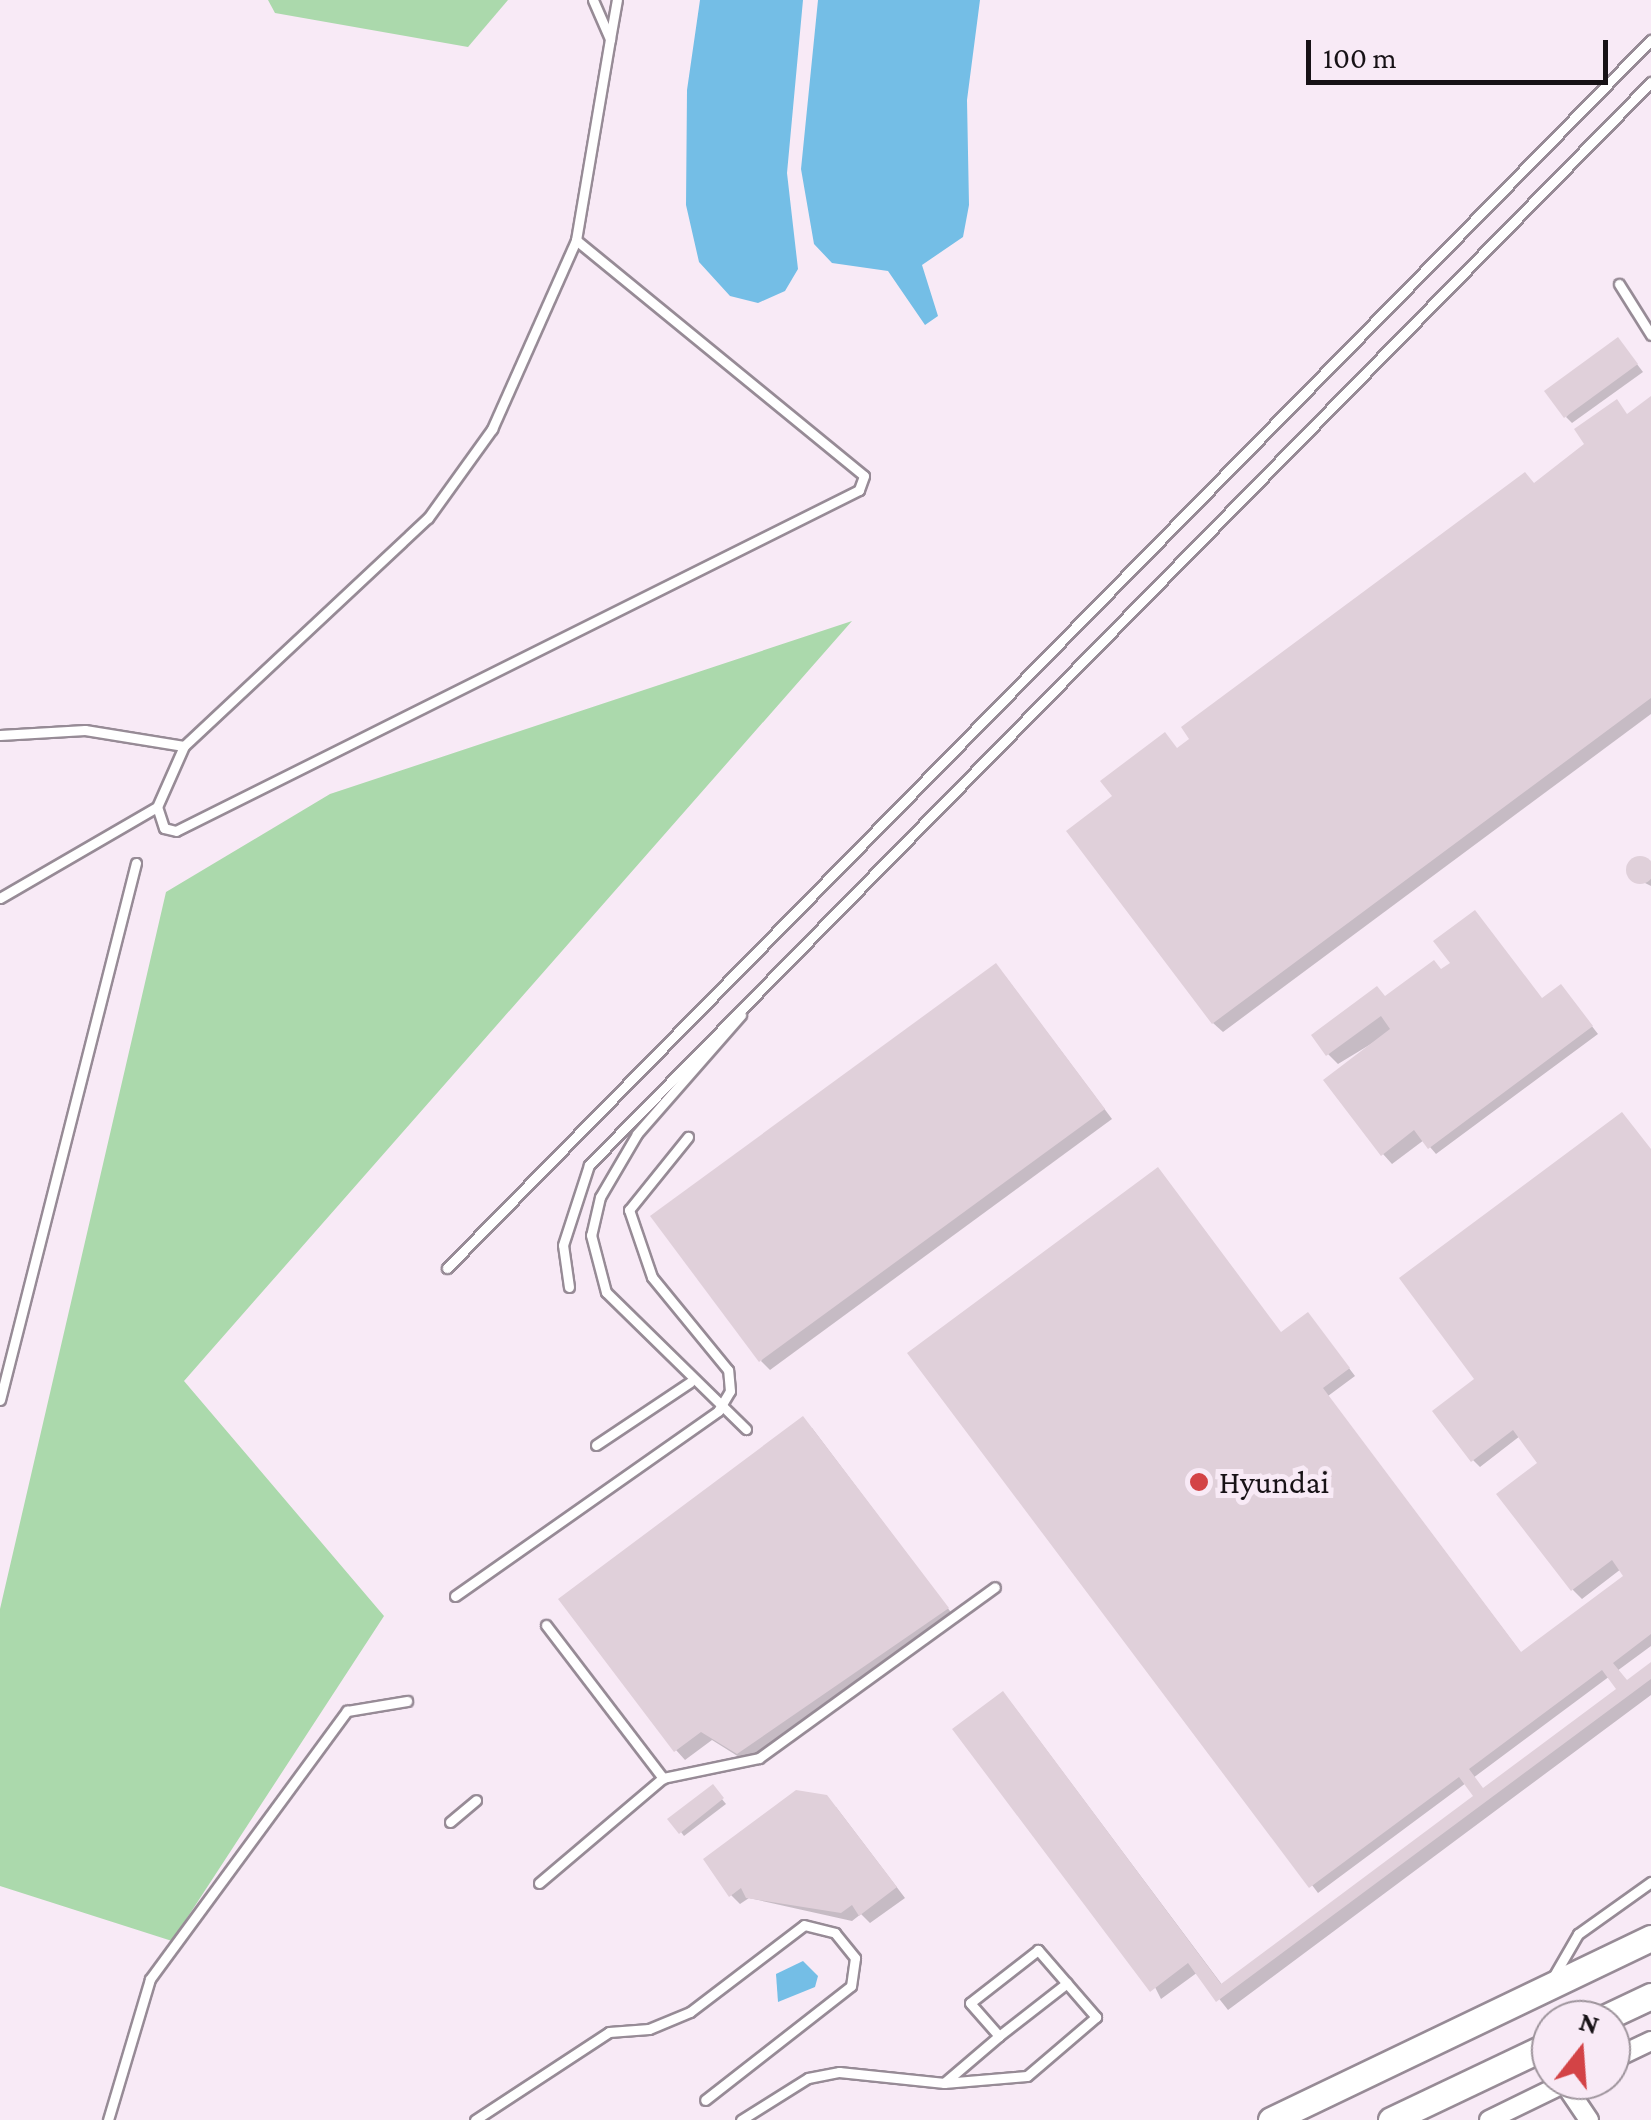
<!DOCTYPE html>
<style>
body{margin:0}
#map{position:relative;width:1651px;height:2120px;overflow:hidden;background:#f8eaf6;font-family:"Crimson Pro",serif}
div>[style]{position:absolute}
.green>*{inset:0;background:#abd9ac}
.water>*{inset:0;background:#74bee6}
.shadow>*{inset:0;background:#0003}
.building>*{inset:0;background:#e0d0da}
.round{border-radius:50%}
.roads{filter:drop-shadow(2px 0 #978b96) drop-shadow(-2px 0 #978b96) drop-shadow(0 2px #978b96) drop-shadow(0 -2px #978b96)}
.lane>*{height:9px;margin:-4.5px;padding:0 4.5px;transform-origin:4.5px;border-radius:4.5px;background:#fff}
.street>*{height:18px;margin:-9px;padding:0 9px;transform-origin:9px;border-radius:9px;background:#fff}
.secondary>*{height:25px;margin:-12.5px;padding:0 12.5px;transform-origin:12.5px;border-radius:12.5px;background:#fff}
.dots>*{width:28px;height:28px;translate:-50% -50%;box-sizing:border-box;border:5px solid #f8eaf6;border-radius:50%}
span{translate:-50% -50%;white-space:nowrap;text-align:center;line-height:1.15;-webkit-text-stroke:10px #f8eaf6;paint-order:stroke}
.poi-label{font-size:32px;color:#171216}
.left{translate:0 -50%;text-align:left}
.north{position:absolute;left:1531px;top:2000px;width:100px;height:100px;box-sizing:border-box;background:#f8eaf6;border:2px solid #9e949c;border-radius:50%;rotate:17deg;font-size:28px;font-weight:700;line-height:40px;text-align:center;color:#171216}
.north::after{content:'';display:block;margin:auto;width:35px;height:45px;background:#d34346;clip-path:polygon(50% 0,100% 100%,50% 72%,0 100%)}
.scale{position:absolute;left:1306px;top:40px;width:302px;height:45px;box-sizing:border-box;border:5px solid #171216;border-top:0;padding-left:12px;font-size:30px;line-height:35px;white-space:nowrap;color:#171216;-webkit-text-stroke:8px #f8eaf6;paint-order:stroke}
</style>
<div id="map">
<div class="green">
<i style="clip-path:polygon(268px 0,508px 0,468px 47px,275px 13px)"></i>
<i style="clip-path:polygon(852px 621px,184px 1381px,384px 1616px,172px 1941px,0 1886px,0 1609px,166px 892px,330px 794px)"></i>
</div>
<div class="water">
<i style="clip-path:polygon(700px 0,803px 0,787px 173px,798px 269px,785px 291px,758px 303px,730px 296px,699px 262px,686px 205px,687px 90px)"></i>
<i style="clip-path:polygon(818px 0,980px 0,967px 100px,969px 205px,963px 237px,922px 265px,938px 316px,925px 325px,888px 271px,832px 263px,814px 244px,801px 169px)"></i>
<i style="clip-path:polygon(803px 1961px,818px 1976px,815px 1987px,778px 2002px,776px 1974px)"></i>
</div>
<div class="shadow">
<i style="clip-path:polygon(1624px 347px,1643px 372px,1572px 423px,1566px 417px)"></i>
<i style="clip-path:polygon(1651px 399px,1651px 714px,1223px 1032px,1213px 1023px,1177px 751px)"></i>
<i style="clip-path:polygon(1635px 860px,1651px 865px,1651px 886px,1631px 876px)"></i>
<i style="clip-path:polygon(1442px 972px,1543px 1000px,1567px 994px,1598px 1034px,1436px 1154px,1424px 1140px,1392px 1164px,1383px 1154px,1394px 1030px,1338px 1064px,1328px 1054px,1386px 998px)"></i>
<i style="clip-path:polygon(1005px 976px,1112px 1119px,770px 1370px,761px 1361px)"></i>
<i style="clip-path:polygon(evenodd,1651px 1150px,1651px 1646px,1617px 1671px,1628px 1685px,1651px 1668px,1651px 1695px,1228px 2010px,1198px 1972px,1161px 1999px,1012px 1704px,1223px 1986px,1478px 1797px,1466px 1783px,1318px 1893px,911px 1354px,1282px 1334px,1314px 1322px,1355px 1376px,1328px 1396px,1522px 1654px,1631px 1588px,1621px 1569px,1582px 1599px,1573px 1590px,1541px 1464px,1520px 1436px,1480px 1467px,1473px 1460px,1477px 1379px,1651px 1150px,1610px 1676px,1621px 1690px,1484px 1792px,1473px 1778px,1610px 1676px)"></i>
<i style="clip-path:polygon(812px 1428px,956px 1619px,747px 1762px,712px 1740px,685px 1760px,676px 1750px)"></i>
<i style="clip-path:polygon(712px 1787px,726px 1804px,684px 1836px,681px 1832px)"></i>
<i style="clip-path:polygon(836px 1807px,905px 1898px,870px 1923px,861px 1914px,852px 1921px,749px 1898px,740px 1904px,731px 1895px)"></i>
</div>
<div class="building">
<i style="clip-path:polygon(1618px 337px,1638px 364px,1564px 418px,1544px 391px)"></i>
<i style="clip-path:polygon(1651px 396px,1651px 698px,1212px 1024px,1066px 831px,1112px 796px,1100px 781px,1165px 732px,1177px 748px,1189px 739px,1181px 727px,1525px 472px,1534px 483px,1584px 444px,1574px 429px,1617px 399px,1627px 414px)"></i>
<i class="round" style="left:1626px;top:856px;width:28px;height:28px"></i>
<i style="clip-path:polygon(1475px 910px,1542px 998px,1561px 984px,1593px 1026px,1428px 1149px,1414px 1130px,1381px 1156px,1323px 1080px,1390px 1029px,1381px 1016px,1326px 1056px,1311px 1035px,1377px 986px,1385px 996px,1434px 960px,1441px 969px,1450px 963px,1433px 941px)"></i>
<i style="clip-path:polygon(996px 963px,1105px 1109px,759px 1362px,650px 1216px)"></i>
<i style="clip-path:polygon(evenodd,1622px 1112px,1651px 1149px,1651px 1634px,1613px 1663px,1627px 1680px,1651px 1662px,1651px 1679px,1216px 2002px,1188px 1963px,1150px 1992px,952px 1729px,1003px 1691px,1221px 1984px,1473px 1796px,1459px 1777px,1309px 1888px,907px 1353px,1158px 1167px,1281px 1332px,1308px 1312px,1350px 1368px,1323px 1388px,1521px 1652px,1623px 1576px,1612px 1560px,1571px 1591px,1496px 1494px,1537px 1463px,1513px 1430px,1471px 1462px,1432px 1411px,1474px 1379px,1399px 1278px,1622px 1112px,1602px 1670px,1616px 1689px,1483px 1788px,1469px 1769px,1602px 1670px)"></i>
<i style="clip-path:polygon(803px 1416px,949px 1608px,737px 1754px,701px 1732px,674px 1752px,558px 1599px)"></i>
<i style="clip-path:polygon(713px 1784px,724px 1798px,679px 1834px,667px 1819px)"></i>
<i style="clip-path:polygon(796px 1790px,827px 1795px,897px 1887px,859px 1916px,852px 1905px,841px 1913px,746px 1898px,741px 1888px,729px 1897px,703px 1859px)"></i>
</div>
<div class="roads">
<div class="lane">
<i style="left:593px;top:0;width:43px;rotate:66.4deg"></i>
<i style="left:610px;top:39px;width:40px;rotate:-80deg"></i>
<i style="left:576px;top:240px;width:372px;rotate:39.3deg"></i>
<i style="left:864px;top:476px;width:15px;rotate:110deg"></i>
<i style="left:859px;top:490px;width:763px;rotate:153.47deg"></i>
<i style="left:176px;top:831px;width:12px;rotate:-166deg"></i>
<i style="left:164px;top:828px;width:22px;rotate:-108deg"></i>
<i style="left:157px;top:807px;width:67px;rotate:-66.1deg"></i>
<i style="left:184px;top:746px;width:334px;rotate:-43.1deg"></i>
<i style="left:428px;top:518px;width:110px;rotate:-54.3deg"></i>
<i style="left:492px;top:429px;width:207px;rotate:-66deg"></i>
<i style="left:576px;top:240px;width:204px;rotate:-80.4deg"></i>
<i style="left:1619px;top:284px;width:60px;rotate:57.9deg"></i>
<i style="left:0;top:735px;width:85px;rotate:-3.4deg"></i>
<i style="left:85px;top:730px;width:100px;rotate:9.2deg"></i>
<i style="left:0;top:898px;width:181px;rotate:-30.1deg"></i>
<i style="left:741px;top:1015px;width:158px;rotate:131.2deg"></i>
<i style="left:637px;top:1134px;width:73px;rotate:120.4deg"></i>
<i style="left:600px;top:1197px;width:39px;rotate:103deg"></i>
<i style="left:591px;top:1235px;width:59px;rotate:75.3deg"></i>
<i style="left:606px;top:1292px;width:196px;rotate:44.4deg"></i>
<i style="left:447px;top:1268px;width:1720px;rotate:-45.57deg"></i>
<i style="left:569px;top:1287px;width:42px;rotate:-98.1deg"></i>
<i style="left:563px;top:1245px;width:84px;rotate:-72deg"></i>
<i style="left:589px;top:1165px;width:1517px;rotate:-45.56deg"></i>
<i style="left:0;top:1400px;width:554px;rotate:-75.79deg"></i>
<i style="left:596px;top:1445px;width:113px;rotate:-33.8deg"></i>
<i style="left:455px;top:1596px;width:322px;rotate:-35.1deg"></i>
<i style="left:718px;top:1411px;width:23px;rotate:-59deg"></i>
<i style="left:730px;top:1391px;width:21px;rotate:-95deg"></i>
<i style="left:728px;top:1370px;width:120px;rotate:-129.3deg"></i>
<i style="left:652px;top:1277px;width:71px;rotate:-108.9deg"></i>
<i style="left:629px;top:1210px;width:94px;rotate:-51.1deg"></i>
<i style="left:546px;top:1625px;width:193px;rotate:52.6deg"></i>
<i style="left:663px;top:1778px;width:98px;rotate:-11.8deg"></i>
<i style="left:759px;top:1758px;width:291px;rotate:-35.9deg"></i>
<i style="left:450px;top:1822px;width:34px;rotate:-40deg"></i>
<i style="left:539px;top:1883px;width:162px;rotate:-40.3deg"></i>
<i style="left:1552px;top:1979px;width:52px;rotate:-60deg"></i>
<i style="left:1578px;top:1934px;width:90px;rotate:-35.5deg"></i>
<i style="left:999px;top:2036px;width:86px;rotate:-37.9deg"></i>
<i style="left:108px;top:2120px;width:147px;rotate:-73.4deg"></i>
<i style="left:150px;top:1979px;width:333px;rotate:-53.7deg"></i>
<i style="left:347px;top:1711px;width:61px;rotate:-9.5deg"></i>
<i style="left:475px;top:2120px;width:160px;rotate:-33.3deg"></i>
<i style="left:609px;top:2032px;width:40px;rotate:-4.3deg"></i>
<i style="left:649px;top:2029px;width:44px;rotate:-22.5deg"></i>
<i style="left:690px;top:2012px;width:143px;rotate:-37.3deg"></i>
<i style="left:804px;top:1925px;width:32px;rotate:14deg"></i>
<i style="left:835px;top:1933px;width:32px;rotate:51deg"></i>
<i style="left:855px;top:1958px;width:28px;rotate:98deg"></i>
<i style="left:851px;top:1986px;width:185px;rotate:142deg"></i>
<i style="left:741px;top:2120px;width:79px;rotate:-32.1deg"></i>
<i style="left:808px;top:2078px;width:32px;rotate:-11deg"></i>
<i style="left:839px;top:2072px;width:106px;rotate:6deg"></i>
<i style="left:944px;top:2083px;width:83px;rotate:-4.8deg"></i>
<i style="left:1027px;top:2076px;width:91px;rotate:-40.5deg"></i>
<i style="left:1096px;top:2017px;width:89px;rotate:-130.9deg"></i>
<i style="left:1038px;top:1950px;width:86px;rotate:142.1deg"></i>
<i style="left:970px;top:2003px;width:44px;rotate:48.7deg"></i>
<i style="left:999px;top:2036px;width:72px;rotate:139.5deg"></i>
</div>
<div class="street">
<i style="left:1611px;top:2060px;width:44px;rotate:-25.4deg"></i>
<i style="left:1564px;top:2083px;width:45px;rotate:56deg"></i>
<i style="left:1489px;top:2120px;width:91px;rotate:-26deg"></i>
</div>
<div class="secondary">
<i style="left:1600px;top:2020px;width:56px;rotate:-25.2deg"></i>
<i style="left:1271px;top:2120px;width:421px;rotate:-25.6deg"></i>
<i style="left:1391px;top:2120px;width:177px;rotate:-25.4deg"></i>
</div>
</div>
<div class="dots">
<i style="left:1199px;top:1482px;background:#d34346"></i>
</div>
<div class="poi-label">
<span class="left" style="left:1219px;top:1482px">Hyundai</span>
</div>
<div class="north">N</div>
<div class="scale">100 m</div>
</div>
